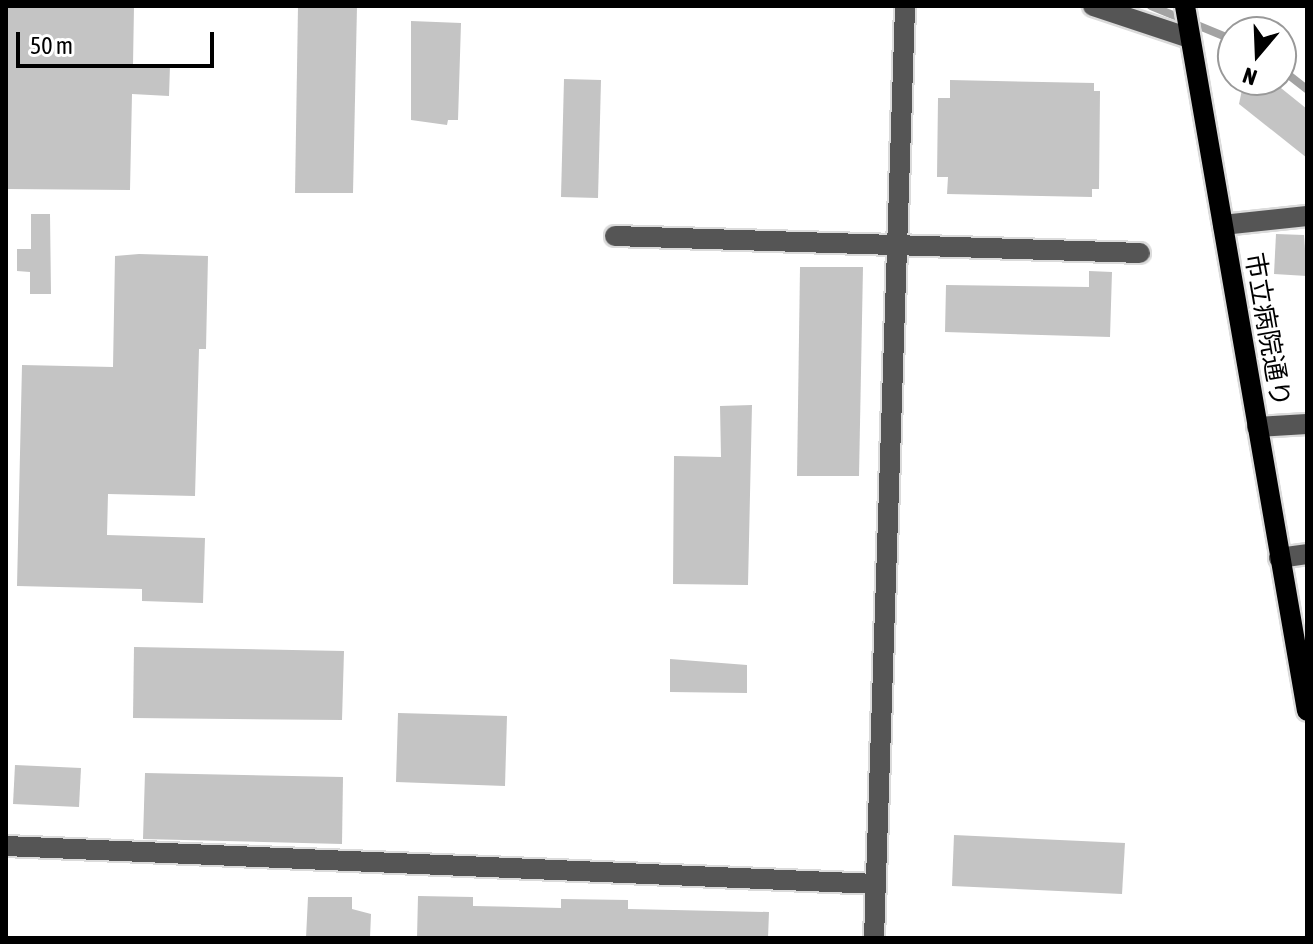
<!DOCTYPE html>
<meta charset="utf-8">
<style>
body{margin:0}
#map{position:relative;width:1313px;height:944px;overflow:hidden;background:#fff;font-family:"Asap Condensed","Noto Sans JP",sans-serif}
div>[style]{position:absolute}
.stream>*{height:8px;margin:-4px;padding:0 4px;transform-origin:4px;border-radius:4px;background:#a3a3a3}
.building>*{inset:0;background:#c4c4c4}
.roads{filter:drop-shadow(2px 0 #dbdbdb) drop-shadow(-2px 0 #dbdbdb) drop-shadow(0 2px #dbdbdb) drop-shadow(0 -2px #dbdbdb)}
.minor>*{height:20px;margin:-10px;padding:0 10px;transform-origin:10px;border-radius:10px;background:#555}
.major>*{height:20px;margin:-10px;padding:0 10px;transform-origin:10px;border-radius:10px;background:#000}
span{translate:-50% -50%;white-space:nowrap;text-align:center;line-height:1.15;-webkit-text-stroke:6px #fff;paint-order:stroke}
.street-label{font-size:26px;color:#000}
.frame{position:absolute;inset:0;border:8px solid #000;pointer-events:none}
.north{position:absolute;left:1217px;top:16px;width:80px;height:80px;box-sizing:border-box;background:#fff;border:2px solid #999;border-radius:50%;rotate:199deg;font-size:22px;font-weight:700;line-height:32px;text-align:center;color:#000}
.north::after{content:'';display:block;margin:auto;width:28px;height:36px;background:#000;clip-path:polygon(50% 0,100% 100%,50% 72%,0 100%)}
.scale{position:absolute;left:16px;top:32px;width:198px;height:36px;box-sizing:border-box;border:4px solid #000;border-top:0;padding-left:10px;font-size:24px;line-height:28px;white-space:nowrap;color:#000;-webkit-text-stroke:6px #fff;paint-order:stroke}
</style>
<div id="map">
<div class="stream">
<i style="left:1151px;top:6px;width:89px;rotate:22.5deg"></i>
<i style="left:1281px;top:69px;width:33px;rotate:38deg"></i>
</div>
<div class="building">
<i style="clip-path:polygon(6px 6px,134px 6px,133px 65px,170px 66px,169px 96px,132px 94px,130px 190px,6px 189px)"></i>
<i style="clip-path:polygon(298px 6px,357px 6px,353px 193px,295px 193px)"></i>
<i style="clip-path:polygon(411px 21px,461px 23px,458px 120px,448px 120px,447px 125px,411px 120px)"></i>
<i style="clip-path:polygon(564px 79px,601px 80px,598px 198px,561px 197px)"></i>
<i style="clip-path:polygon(950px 80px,1094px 83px,1094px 91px,1100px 91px,1099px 189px,1092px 189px,1092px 197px,947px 194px,948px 177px,937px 177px,938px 98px,950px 98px)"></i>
<i style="clip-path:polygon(1244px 80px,1271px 80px,1307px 109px,1307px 158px,1239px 104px)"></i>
<i style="clip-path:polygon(31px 214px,50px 214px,51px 294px,30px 294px,30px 272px,17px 271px,17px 249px,31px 249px)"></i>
<i style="clip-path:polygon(1276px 234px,1304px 235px,1307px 276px,1274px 274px)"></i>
<i style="clip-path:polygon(139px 254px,208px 256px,206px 349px,199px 349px,195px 496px,108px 494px,107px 535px,205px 538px,203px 603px,142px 601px,142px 589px,17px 586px,22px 365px,113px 367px,115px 256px)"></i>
<i style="clip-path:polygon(800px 267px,863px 267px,859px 476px,797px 476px)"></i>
<i style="clip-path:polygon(1089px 271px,1112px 272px,1110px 337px,945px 332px,946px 285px,1089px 287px)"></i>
<i style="clip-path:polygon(752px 405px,748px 585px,673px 584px,674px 456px,721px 457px,720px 406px)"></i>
<i style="clip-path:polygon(134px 647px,344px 651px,342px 720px,133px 718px)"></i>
<i style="clip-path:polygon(670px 659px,747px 665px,747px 693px,670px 692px)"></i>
<i style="clip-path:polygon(398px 713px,507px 716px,505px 786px,396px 782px)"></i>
<i style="clip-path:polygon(15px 765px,81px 768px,79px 807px,13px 804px)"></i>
<i style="clip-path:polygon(145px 773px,343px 777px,342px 844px,143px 839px)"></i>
<i style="clip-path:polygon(954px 835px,1125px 843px,1122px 894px,952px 886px)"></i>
<i style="clip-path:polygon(418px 896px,473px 897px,473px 906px,561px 908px,561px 899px,628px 900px,628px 909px,769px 912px,768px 938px,417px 938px)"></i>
<i style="clip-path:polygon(308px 897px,352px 897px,352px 909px,371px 914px,370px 938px,306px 938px)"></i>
</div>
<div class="roads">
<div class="minor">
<i style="left:1093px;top:6px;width:102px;rotate:18.3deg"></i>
<i style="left:1223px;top:225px;width:84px;rotate:-6.1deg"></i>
<i style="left:615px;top:236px;width:525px;rotate:1.85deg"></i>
<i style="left:1257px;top:427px;width:50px;rotate:-3.4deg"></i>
<i style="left:1279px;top:558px;width:28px;rotate:-8deg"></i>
<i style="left:6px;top:846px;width:870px;rotate:2.5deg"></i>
<i style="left:874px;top:938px;width:933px;rotate:-88.09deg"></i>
</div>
<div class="major">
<i style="left:1185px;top:6px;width:715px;rotate:80.18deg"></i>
</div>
</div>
<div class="street-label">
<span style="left:1267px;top:330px;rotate:80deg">市立病院通り</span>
</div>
<div class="frame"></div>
<div class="north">N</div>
<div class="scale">50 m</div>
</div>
